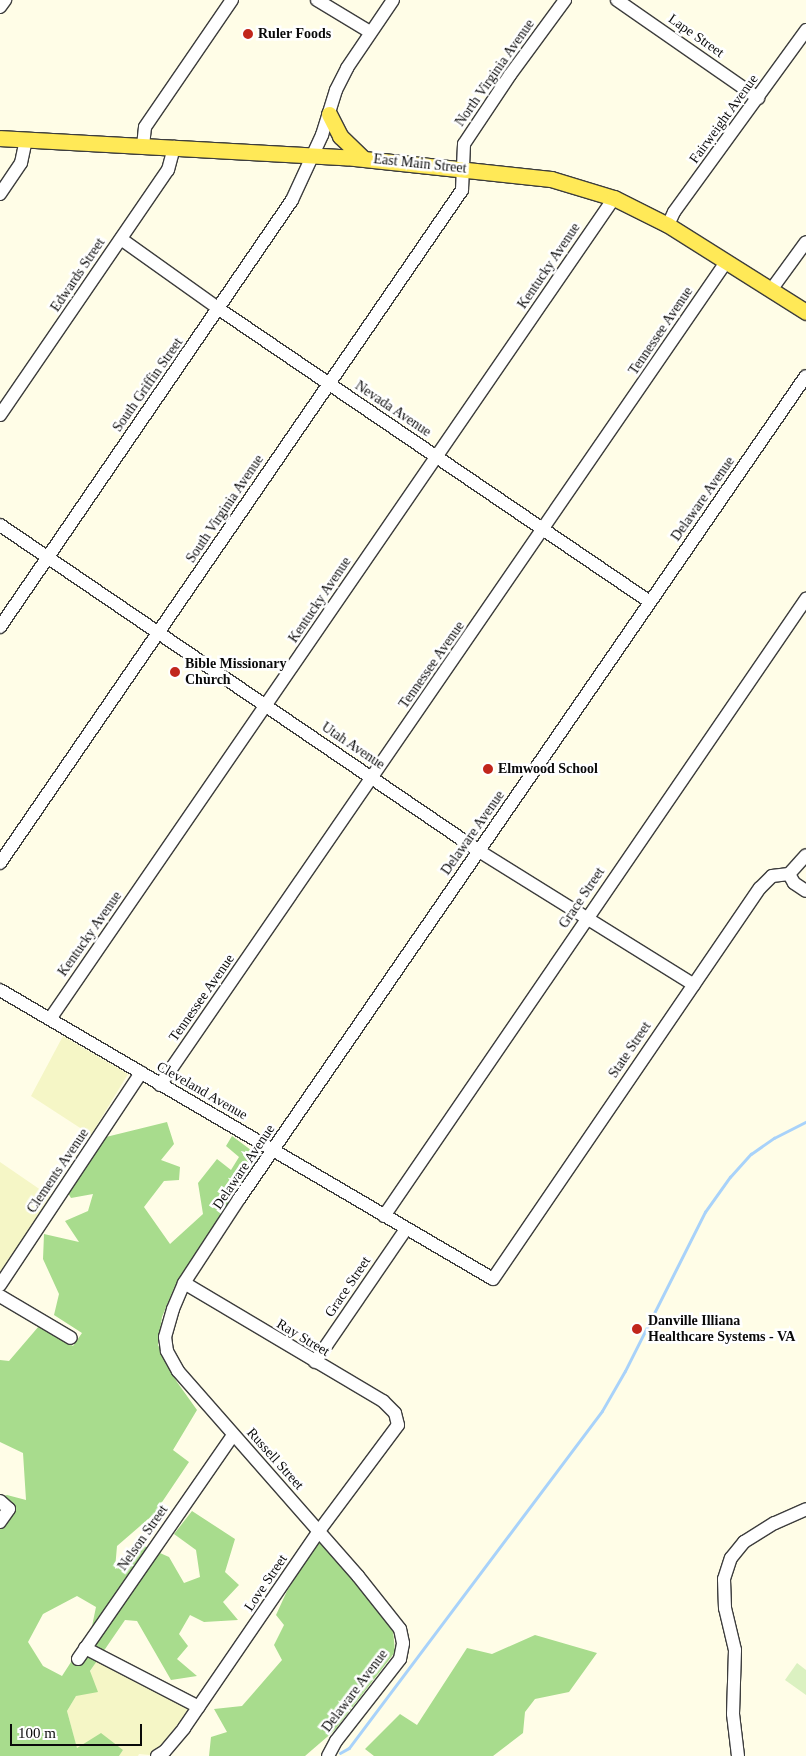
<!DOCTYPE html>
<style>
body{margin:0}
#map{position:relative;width:806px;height:1756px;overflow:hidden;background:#fffde7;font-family:"Times New Roman",serif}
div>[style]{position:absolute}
.farmland>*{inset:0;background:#f5f6c6}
.forest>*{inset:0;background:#a8dc8d}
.pitch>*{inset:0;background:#dbf1c1}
.stream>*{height:2.5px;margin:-1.25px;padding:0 1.25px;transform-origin:1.25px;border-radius:1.25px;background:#a8d2fa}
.roads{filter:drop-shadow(1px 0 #3d3d3d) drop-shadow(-1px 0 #3d3d3d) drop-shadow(0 1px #3d3d3d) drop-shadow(0 -1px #3d3d3d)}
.minor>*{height:12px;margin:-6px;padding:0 6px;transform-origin:6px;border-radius:6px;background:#fff}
.major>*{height:15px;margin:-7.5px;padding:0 7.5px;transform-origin:7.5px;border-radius:7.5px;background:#ffe957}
.dots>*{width:14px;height:14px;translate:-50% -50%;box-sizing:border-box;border:2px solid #fff;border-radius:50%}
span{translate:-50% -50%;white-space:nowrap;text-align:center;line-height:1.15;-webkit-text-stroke:5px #fff;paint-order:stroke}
.poi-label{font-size:14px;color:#0a0a0a;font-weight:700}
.left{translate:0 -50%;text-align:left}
.street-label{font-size:14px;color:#0a0a0a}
.scale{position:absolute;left:10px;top:1724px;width:132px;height:22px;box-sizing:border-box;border:2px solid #0a0a0a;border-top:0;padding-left:6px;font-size:15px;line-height:18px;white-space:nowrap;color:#0a0a0a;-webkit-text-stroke:4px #fff;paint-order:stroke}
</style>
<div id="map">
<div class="farmland">
<i style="clip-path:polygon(63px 1036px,128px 1074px,91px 1135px,31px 1096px)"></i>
<i style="clip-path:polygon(0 1162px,51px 1197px,0 1272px)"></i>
<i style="clip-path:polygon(97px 1660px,189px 1708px,160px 1749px,150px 1755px,139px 1754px,138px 1756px,119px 1756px,123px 1750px,77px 1749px,67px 1711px)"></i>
</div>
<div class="forest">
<i style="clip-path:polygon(evenodd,167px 1122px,174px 1144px,161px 1160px,180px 1167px,179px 1180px,164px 1181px,144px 1207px,170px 1244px,203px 1214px,198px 1183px,217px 1159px,231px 1170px,239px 1157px,226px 1146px,232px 1136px,259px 1156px,174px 1288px,162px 1317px,158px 1345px,177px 1382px,197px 1410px,173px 1450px,189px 1462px,154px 1514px,117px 1546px,115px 1569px,144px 1546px,169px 1557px,184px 1583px,200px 1577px,196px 1550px,174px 1534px,192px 1511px,235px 1539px,225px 1572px,239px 1585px,223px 1602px,238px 1620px,204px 1622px,190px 1615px,179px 1634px,188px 1646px,177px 1659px,197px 1676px,171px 1680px,137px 1621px,125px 1620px,90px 1671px,98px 1692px,76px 1696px,67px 1711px,77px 1748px,101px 1733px,123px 1750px,119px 1756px,0 1756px,0 1497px,7px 1495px,26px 1500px,23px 1453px,0 1442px,0 1360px,9px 1361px,39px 1326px,73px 1346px,82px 1333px,54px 1315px,59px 1294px,43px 1259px,44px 1234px,79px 1242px,65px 1221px,88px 1211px,93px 1194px,71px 1198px,68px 1193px,106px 1137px,167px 1122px,77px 1596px,96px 1607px,91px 1631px,62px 1676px,43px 1666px,28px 1642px,43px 1614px,77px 1596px)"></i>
<i style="clip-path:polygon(318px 1541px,364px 1590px,393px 1630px,395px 1652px,334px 1731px,305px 1756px,209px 1756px,211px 1737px,227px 1732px,214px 1709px,242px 1706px,282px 1660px,274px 1645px,284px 1625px,276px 1615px,287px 1591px)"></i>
<i style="clip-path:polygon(535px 1635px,597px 1653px,569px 1692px,535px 1699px,525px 1712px,523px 1733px,493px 1756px,374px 1756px,365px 1749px,400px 1714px,417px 1725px,467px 1648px,492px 1654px)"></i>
</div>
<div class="pitch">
<i style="clip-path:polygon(797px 1663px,806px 1670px,806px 1695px,785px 1680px)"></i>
</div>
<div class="stream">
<i style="left:340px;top:1753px;width:10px;rotate:-29deg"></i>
<i style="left:349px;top:1748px;width:421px;rotate:-53.1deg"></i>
<i style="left:602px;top:1411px;width:46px;rotate:-60.1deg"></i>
<i style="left:625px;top:1371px;width:178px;rotate:-63.3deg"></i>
<i style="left:705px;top:1212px;width:43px;rotate:-54.5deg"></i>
<i style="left:730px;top:1177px;width:31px;rotate:-48deg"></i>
<i style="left:751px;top:1154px;width:28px;rotate:-35deg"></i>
<i style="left:774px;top:1138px;width:36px;rotate:-27deg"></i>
</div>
<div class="roads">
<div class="minor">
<i style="left:317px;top:0;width:62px;rotate:31.1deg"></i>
<i style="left:617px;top:0;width:172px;rotate:34.8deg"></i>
<i style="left:0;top:7px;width:9px;rotate:-54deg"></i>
<i style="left:143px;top:146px;width:19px;rotate:-84deg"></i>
<i style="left:145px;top:127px;width:154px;rotate:-55.6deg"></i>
<i style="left:0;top:194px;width:37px;rotate:-56deg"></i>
<i style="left:21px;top:163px;width:24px;rotate:-78deg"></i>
<i style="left:668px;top:225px;width:14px;rotate:-65deg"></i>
<i style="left:674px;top:212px;width:225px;rotate:-54deg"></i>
<i style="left:121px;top:239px;width:120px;rotate:35.5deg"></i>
<i style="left:219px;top:309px;width:521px;rotate:34.21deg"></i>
<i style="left:771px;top:290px;width:59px;rotate:-53.9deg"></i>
<i style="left:0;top:415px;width:297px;rotate:-55.6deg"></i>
<i style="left:168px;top:170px;width:24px;rotate:-75deg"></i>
<i style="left:0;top:525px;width:579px;rotate:34.24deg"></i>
<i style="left:479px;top:851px;width:253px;rotate:31.9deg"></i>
<i style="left:0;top:627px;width:517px;rotate:-55.63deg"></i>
<i style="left:292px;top:200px;width:72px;rotate:-65.2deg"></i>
<i style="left:322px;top:135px;width:47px;rotate:-72.7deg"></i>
<i style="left:336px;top:90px;width:25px;rotate:-63deg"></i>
<i style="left:347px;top:68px;width:82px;rotate:-55.9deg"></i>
<i style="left:0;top:863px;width:816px;rotate:-55.53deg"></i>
<i style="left:462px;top:190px;width:46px;rotate:-87.5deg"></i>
<i style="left:464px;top:144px;width:83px;rotate:-56.3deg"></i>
<i style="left:510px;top:75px;width:93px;rotate:-53.7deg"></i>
<i style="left:789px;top:874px;width:10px;rotate:61deg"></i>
<i style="left:794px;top:883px;width:14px;rotate:34deg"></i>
<i style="left:0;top:990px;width:571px;rotate:30.38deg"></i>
<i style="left:493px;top:1279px;width:473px;rotate:-55.7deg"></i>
<i style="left:760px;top:888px;width:17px;rotate:-45deg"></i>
<i style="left:772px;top:876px;width:17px;rotate:-7deg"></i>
<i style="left:789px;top:874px;width:25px;rotate:-48deg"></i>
<i style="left:50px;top:1019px;width:996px;rotate:-55.51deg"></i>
<i style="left:160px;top:1085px;width:999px;rotate:-55.48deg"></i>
<i style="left:384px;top:1216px;width:748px;rotate:-55.63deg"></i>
<i style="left:0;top:1285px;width:255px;rotate:-56.4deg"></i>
<i style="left:0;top:1296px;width:82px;rotate:30.6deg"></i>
<i style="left:315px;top:1362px;width:161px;rotate:-55.6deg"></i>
<i style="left:0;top:1501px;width:12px;rotate:42deg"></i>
<i style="left:9px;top:1509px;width:16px;rotate:125deg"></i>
<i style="left:85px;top:1648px;width:128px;rotate:27.4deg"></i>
<i style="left:78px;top:1659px;width:272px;rotate:-55.3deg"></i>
<i style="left:157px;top:1756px;width:9px;rotate:-32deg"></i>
<i style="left:165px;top:1751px;width:30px;rotate:-50deg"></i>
<i style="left:184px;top:1728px;width:239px;rotate:-55.6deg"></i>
<i style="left:319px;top:1531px;width:132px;rotate:-53.3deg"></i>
<i style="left:398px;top:1425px;width:12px;rotate:-104deg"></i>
<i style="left:395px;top:1413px;width:17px;rotate:-135deg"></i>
<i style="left:383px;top:1401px;width:231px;rotate:-149.3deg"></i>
<i style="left:328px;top:1756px;width:17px;rotate:-62deg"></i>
<i style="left:336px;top:1741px;width:104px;rotate:-52deg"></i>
<i style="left:400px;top:1659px;width:16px;rotate:-79deg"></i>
<i style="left:403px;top:1643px;width:14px;rotate:-102deg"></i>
<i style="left:400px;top:1629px;width:68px;rotate:-128.4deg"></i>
<i style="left:358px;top:1576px;width:273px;rotate:-131.3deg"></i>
<i style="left:178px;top:1371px;width:23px;rotate:-119deg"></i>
<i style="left:167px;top:1351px;width:14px;rotate:-98deg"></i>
<i style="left:165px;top:1337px;width:29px;rotate:-74deg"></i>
<i style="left:173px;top:1309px;width:28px;rotate:-67deg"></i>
<i style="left:184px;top:1283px;width:100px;rotate:-56.8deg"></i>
<i style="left:239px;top:1199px;width:999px;rotate:-55.44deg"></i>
<i style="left:738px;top:1756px;width:42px;rotate:-96.8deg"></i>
<i style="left:733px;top:1714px;width:64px;rotate:-88.2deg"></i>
<i style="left:735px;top:1650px;width:43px;rotate:-103.4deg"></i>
<i style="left:725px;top:1608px;width:29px;rotate:-92deg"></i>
<i style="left:724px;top:1579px;width:22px;rotate:-72deg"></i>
<i style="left:731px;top:1558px;width:21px;rotate:-51deg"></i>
<i style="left:744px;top:1542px;width:36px;rotate:-32deg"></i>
<i style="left:775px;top:1523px;width:34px;rotate:-24deg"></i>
</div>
<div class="major">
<i style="left:329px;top:114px;width:25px;rotate:63deg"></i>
<i style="left:340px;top:136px;width:32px;rotate:44deg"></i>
<i style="left:0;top:138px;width:346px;rotate:3.2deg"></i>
<i style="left:345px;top:157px;width:207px;rotate:6.1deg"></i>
<i style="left:551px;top:179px;width:66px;rotate:16.8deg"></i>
<i style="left:614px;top:198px;width:60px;rotate:26.6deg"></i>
<i style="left:668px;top:225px;width:163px;rotate:32.2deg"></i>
</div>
</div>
<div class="dots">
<i style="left:248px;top:34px;background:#c1261b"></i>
<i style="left:175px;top:672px;background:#c1261b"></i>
<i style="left:488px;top:769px;background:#c1261b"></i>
<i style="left:637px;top:1329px;background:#c1261b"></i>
</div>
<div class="poi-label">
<span class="left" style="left:258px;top:34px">Ruler Foods</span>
<span class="left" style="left:185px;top:672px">Bible Missionary<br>Church</span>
<span class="left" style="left:498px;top:769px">Elmwood School</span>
<span class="left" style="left:648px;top:1329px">Danville Illiana<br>Healthcare Systems - VA</span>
</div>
<div class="street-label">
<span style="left:696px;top:36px;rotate:35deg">Lape Street</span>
<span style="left:495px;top:73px;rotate:-55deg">North Virginia Avenue</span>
<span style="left:724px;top:119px;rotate:-54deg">Fairweight Avenue</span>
<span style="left:420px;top:164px;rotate:6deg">East Main Street</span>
<span style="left:549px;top:266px;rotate:-56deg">Kentucky Avenue</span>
<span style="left:78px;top:275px;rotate:-56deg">Edwards Street</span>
<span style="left:661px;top:331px;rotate:-56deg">Tennessee Avenue</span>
<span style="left:148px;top:385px;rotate:-55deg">South Griffin Street</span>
<span style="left:393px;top:409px;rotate:34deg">Nevada Avenue</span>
<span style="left:703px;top:499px;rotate:-55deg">Delaware Avenue</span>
<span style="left:225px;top:509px;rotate:-56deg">South Virginia Avenue</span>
<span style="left:320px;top:600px;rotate:-56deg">Kentucky Avenue</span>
<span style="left:432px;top:665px;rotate:-55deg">Tennessee Avenue</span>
<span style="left:353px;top:746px;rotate:34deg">Utah Avenue</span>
<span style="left:473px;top:833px;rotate:-55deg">Delaware Avenue</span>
<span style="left:582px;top:898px;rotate:-56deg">Grace Street</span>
<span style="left:90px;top:934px;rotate:-55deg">Kentucky Avenue</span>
<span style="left:202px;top:998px;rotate:-55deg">Tennessee Avenue</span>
<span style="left:630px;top:1050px;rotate:-56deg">State Street</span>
<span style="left:202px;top:1091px;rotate:30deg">Cleveland Avenue</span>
<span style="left:244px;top:1167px;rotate:-56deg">Delaware Avenue</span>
<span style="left:58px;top:1171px;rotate:-56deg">Clements Avenue</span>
<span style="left:348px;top:1287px;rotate:-56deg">Grace Street</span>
<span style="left:303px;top:1338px;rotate:31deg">Ray Street</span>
<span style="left:275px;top:1459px;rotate:48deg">Russell Street</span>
<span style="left:143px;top:1538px;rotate:-55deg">Nelson Street</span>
<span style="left:266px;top:1583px;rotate:-56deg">Love Street</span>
<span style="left:355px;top:1691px;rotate:-53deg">Delaware Avenue</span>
</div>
<div class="scale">100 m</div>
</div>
